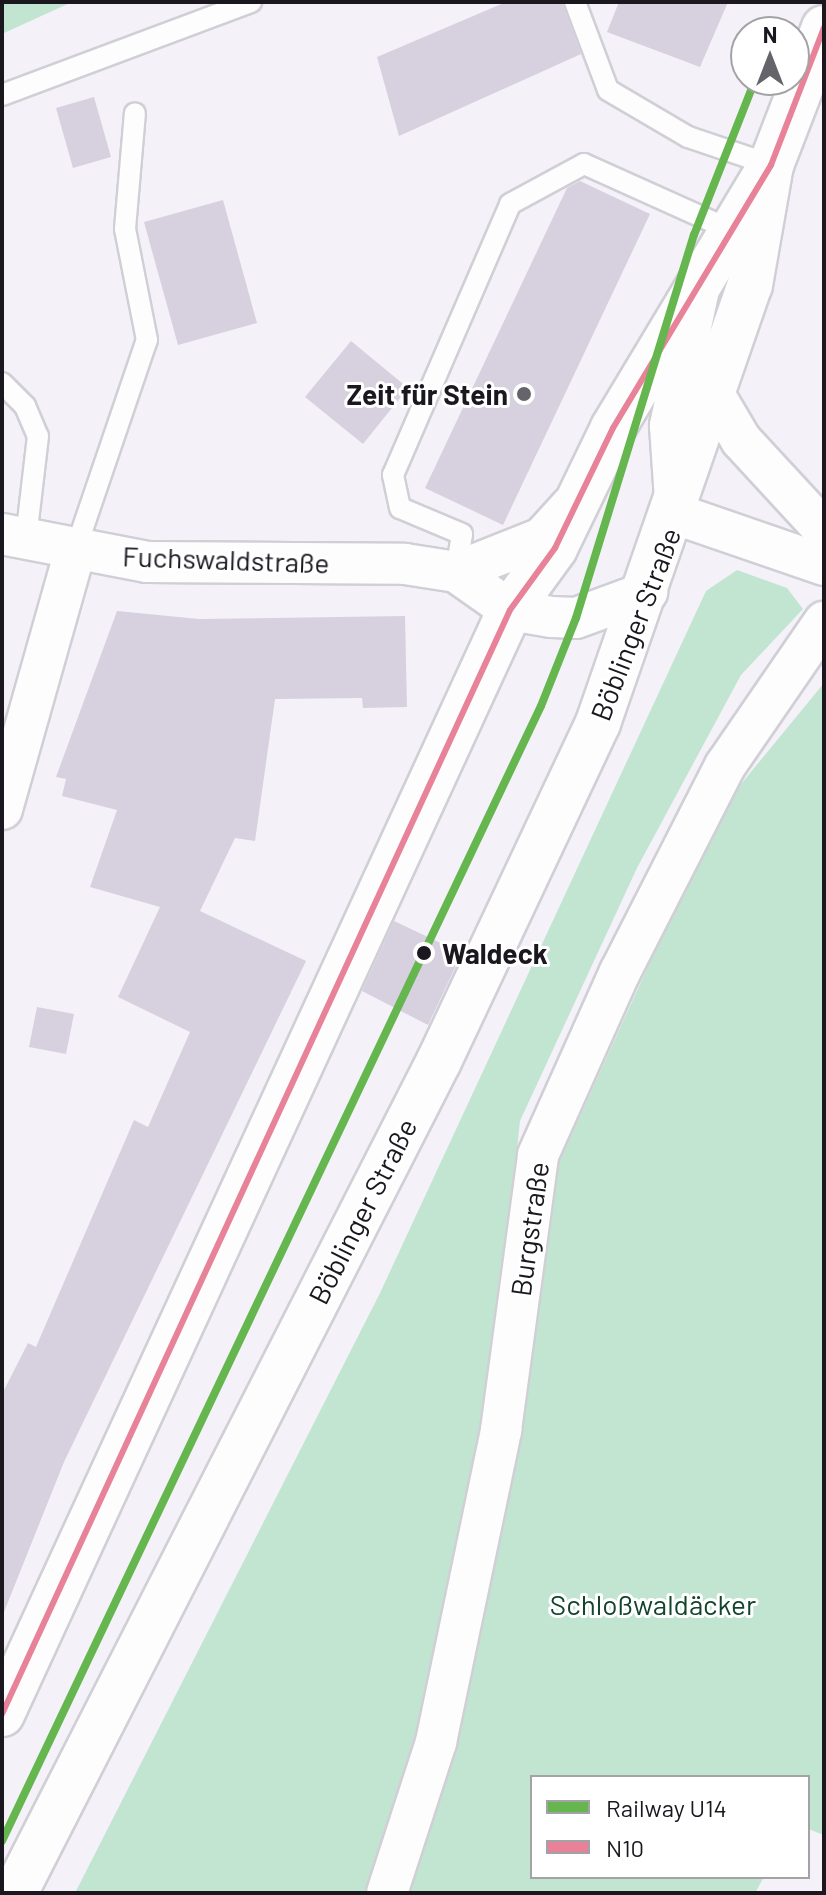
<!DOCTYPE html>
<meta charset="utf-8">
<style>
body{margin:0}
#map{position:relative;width:826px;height:1895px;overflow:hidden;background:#f4f2f8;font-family:Barlow,sans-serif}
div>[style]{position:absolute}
.green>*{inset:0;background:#c2e5d2}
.building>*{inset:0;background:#d7d0de}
.roads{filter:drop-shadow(2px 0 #d1cfd6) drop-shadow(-2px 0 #d1cfd6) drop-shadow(0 2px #d1cfd6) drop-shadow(0 -2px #d1cfd6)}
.lane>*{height:20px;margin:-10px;padding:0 10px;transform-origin:10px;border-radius:10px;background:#fdfdfe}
.street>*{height:40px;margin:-20px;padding:0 20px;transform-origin:20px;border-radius:20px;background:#fdfdfe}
.secondary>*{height:44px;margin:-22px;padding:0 22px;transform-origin:22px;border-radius:22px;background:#fdfdfe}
.bus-1>*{height:6px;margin:-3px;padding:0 3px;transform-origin:3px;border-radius:3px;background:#e88298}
.rail-1>*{height:8px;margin:-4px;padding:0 4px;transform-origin:4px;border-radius:4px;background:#65b64e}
.dots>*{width:22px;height:22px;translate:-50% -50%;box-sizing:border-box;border:4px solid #fff;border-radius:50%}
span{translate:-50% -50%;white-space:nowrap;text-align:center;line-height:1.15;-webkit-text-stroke:6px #fff;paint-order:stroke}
.poi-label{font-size:28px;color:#1a171f;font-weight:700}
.right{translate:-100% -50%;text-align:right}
.street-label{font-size:28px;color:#1a171f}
.stop-label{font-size:28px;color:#1a171f;font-weight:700}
.left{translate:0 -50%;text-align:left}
.park-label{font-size:28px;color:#12442b}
.frame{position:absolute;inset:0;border:4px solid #1a171f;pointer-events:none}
.legend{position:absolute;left:530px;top:1775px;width:280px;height:104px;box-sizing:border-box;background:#fff;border:2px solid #a3a2a5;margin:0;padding:10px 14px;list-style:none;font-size:24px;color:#1a171f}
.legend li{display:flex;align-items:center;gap:16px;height:40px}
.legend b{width:40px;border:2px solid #a3a2a5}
.north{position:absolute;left:730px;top:16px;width:80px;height:80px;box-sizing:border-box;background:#fff;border:2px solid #a3a2a5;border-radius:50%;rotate:0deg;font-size:22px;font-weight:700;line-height:32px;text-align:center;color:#1a171f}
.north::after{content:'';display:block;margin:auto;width:28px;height:36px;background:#66646b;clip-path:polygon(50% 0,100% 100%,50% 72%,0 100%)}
</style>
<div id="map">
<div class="green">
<i style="clip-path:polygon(2px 2px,72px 2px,2px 34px)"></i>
<i style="clip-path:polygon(737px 570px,787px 588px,803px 609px,741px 675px,637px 868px,520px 1121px,457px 1722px,557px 1167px,718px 812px,824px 683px,824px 1835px,808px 1829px,808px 1777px,532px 1777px,532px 1877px,764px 1877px,755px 1893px,75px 1893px,380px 1293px,706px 591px)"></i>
</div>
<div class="building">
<i style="clip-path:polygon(506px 2px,562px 2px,581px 54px,399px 136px,377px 57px)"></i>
<i style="clip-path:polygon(619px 2px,728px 2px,700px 67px,607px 32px)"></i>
<i style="clip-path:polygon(94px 97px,111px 157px,73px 168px,56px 108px)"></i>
<i style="clip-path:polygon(580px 181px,650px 214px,503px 525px,425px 488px,567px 188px)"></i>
<i style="clip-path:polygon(223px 200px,257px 323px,178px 345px,144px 222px)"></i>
<i style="clip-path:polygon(351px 341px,408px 388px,363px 444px,305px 397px)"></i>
<i style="clip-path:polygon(117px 611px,199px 619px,405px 616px,407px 707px,363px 708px,362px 698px,275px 699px,255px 841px,235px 838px,200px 911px,306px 961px,64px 1462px,4px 1612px,2px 1394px,28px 1343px,36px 1347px,134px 1120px,148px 1127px,190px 1032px,118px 997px,160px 907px,90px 887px,117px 810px,62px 796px,66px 779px,56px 777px)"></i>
<i style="clip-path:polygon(394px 921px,462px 953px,428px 1025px,362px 991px)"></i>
<i style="clip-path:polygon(37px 1007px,74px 1014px,66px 1054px,29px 1047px)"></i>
</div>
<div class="roads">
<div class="lane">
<i style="left:575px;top:2px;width:94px;rotate:69.4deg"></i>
<i style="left:608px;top:90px;width:93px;rotate:30.4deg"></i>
<i style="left:688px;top:137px;width:88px;rotate:18.6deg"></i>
<i style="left:2px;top:95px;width:266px;rotate:-20.5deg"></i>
<i style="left:2px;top:383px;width:33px;rotate:45deg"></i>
<i style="left:25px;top:406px;width:33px;rotate:67deg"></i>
<i style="left:38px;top:436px;width:103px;rotate:96.7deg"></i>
<i style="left:76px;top:548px;width:220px;rotate:-71.2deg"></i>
<i style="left:147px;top:340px;width:113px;rotate:-101.2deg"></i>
<i style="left:125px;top:229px;width:116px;rotate:-85.1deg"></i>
<i style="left:456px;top:572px;width:38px;rotate:-81deg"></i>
<i style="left:462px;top:534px;width:67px;rotate:-157.2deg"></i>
<i style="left:400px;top:508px;width:34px;rotate:-102deg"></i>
<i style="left:393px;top:475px;width:295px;rotate:-66.6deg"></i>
<i style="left:510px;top:204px;width:84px;rotate:-28.4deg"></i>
<i style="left:584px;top:164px;width:163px;rotate:24.2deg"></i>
</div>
<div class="street">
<i style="left:699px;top:289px;width:140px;rotate:102deg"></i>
<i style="left:670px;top:426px;width:88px;rotate:86.1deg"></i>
<i style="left:676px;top:514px;width:157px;rotate:19deg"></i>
<i style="left:715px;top:396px;width:51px;rotate:59.4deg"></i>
<i style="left:741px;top:440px;width:122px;rotate:47.3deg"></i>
<i style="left:2px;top:534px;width:148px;rotate:10.9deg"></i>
<i style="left:147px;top:562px;width:258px;rotate:0.4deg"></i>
<i style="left:405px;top:564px;width:52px;rotate:8.9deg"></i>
<i style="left:456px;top:572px;width:66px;rotate:35.1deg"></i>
<i style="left:510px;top:610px;width:42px;rotate:9.7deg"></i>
<i style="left:551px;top:617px;width:25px;rotate:2deg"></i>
<i style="left:576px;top:618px;width:76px;rotate:-20.1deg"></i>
<i style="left:456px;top:572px;width:92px;rotate:-21.6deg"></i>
<i style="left:542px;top:538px;width:43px;rotate:-47.8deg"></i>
<i style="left:2px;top:809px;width:271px;rotate:-74.2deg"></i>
<i style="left:387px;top:1893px;width:159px;rotate:-72deg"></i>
<i style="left:436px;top:1742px;width:319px;rotate:-78.2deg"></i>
<i style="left:501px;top:1430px;width:277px;rotate:-82.3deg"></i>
<i style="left:538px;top:1155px;width:201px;rotate:-65.9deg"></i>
<i style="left:620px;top:972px;width:231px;rotate:-63deg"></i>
<i style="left:725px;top:766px;width:175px;rotate:-55.5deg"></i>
</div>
<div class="secondary">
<i style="left:2px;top:1714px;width:1215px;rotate:-65.29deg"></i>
<i style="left:510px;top:610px;width:77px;rotate:-54deg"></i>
<i style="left:555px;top:548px;width:133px;rotate:-64.2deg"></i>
<i style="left:613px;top:428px;width:307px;rotate:-59deg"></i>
<i style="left:771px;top:165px;width:147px;rotate:-68.9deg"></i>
<i style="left:15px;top:1893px;width:934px;rotate:-63deg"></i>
<i style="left:439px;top:1061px;width:374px;rotate:-64.8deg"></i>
<i style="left:598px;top:723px;width:464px;rotate:-70.9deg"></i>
<i style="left:750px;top:285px;width:122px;rotate:-80.1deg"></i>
</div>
</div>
<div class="bus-1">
<i style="left:2px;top:1714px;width:1215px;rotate:-65.29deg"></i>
<i style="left:510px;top:610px;width:77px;rotate:-54deg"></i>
<i style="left:555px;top:548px;width:133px;rotate:-64.2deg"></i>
<i style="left:613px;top:428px;width:307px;rotate:-59deg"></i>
<i style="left:771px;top:165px;width:147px;rotate:-68.9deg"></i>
</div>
<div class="rail-1">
<i style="left:2px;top:1841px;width:1256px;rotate:-64.6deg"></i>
<i style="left:541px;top:706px;width:95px;rotate:-68.3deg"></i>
<i style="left:576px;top:618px;width:401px;rotate:-72.9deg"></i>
<i style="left:694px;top:235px;width:167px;rotate:-68.5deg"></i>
</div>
<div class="dots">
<i style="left:524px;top:394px;background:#66646b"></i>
<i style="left:424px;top:953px;background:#1a171f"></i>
</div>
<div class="poi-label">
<span class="right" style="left:508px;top:394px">Zeit für Stein</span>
</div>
<div class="street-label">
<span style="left:226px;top:559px;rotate:2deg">Fuchswaldstraße</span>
<span style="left:635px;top:624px;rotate:-69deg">Böblinger Straße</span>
<span style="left:362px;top:1211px;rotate:-63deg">Böblinger Straße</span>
<span style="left:529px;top:1229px;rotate:-82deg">Burgstraße</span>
</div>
<div class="stop-label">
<span class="left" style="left:442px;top:953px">Waldeck</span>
</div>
<div class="park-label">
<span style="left:653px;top:1604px">Schloßwaldäcker</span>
</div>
<div class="frame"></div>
<ul class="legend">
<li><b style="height:10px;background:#65b64e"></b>Railway U14</li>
<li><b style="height:10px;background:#e88298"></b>N10</li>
</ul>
<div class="north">N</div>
</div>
